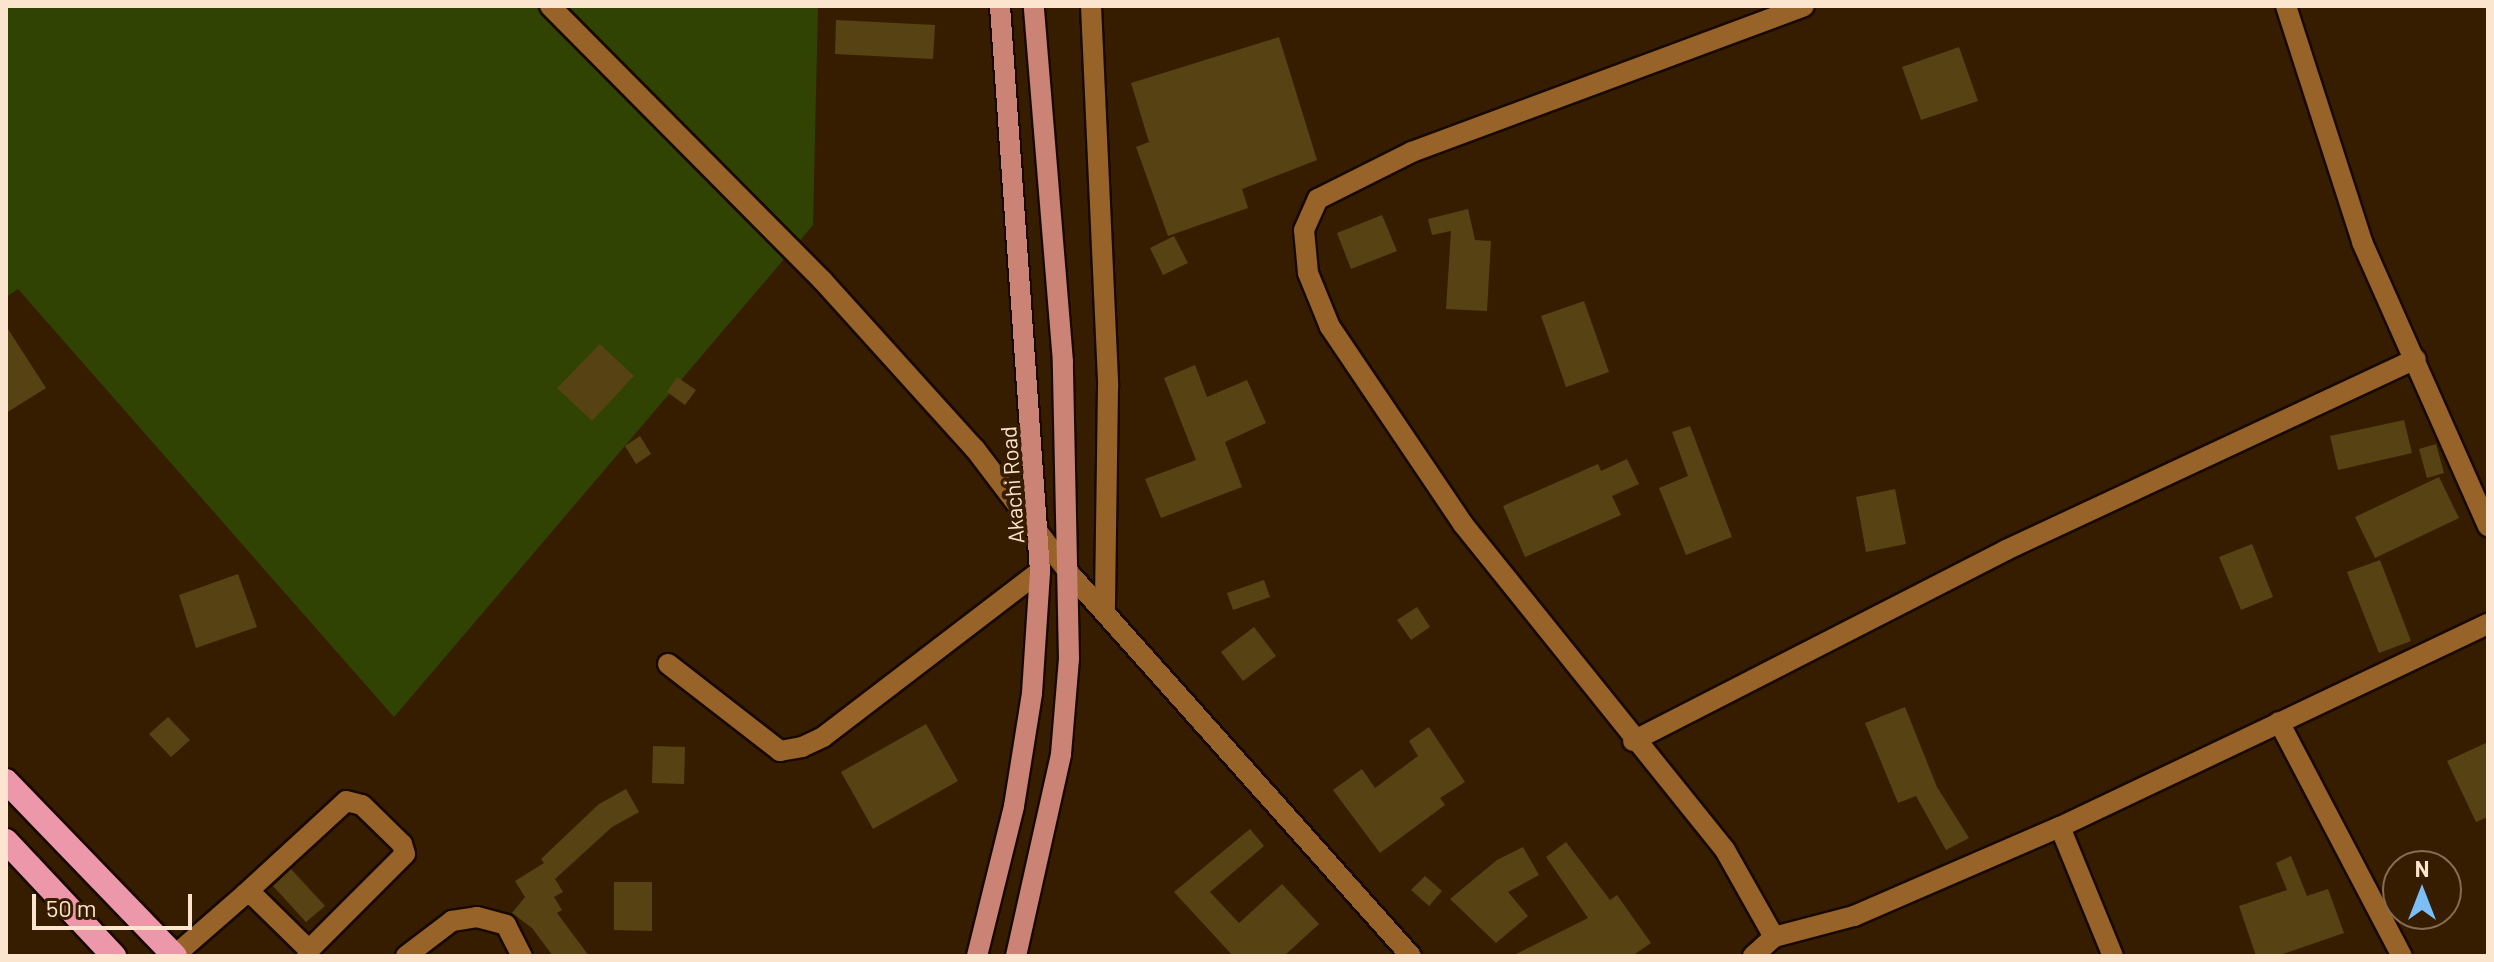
<!DOCTYPE html>
<style>
body{margin:0}
#map{position:relative;width:2494px;height:962px;overflow:hidden;background:#371d00;font-family:Barlow,sans-serif}
div>[style]{position:absolute}
.green>*{inset:0;background:#304303}
.building>*{inset:0;background:#564213}
.roads{filter:drop-shadow(2px 0 #180900) drop-shadow(-2px 0 #180900) drop-shadow(0 2px #180900) drop-shadow(0 -2px #180900)}
.minor>*{height:20px;margin:-10px;padding:0 10px;transform-origin:10px;border-radius:10px;background:#976329}
.major>*{height:20px;margin:-10px;padding:0 10px;transform-origin:10px;border-radius:10px;background:#cb8376}
.highway>*{height:24px;margin:-12px;padding:0 12px;transform-origin:12px;border-radius:12px;background:#ed98aa}
span{translate:-50% -50%;white-space:nowrap;text-align:center;line-height:1.15;-webkit-text-stroke:8px #371d00;paint-order:stroke}
.street-label{font-size:22px;color:#fce5ce}
.frame{position:absolute;inset:0;border:8px solid #fce5ce;pointer-events:none}
.north{position:absolute;left:2382px;top:850px;width:80px;height:80px;box-sizing:border-box;background:#371d00;border:2px solid #866d52;border-radius:50%;rotate:0deg;font-size:22px;font-weight:700;line-height:32px;text-align:center;color:#fce5ce}
.north::after{content:'';display:block;margin:auto;width:28px;height:36px;background:#7bbef8;clip-path:polygon(50% 0,100% 100%,50% 72%,0 100%)}
.scale{position:absolute;left:32px;top:894px;width:160px;height:36px;box-sizing:border-box;border:4px solid #fce5ce;border-top:0;padding-left:10px;font-size:24px;line-height:28px;white-space:nowrap;color:#fce5ce;-webkit-text-stroke:6px #371d00;paint-order:stroke}
</style>
<div id="map">
<div class="green">
<i style="clip-path:polygon(6px 6px,818px 6px,813px 225px,394px 717px,18px 289px,6px 297px)"></i>
</div>
<div class="building">
<i style="clip-path:polygon(836px 20px,935px 25px,933px 59px,835px 54px)"></i>
<i style="clip-path:polygon(1279px 37px,1317px 160px,1242px 189px,1248px 208px,1168px 236px,1136px 147px,1149px 142px,1131px 83px)"></i>
<i style="clip-path:polygon(1959px 47px,1978px 101px,1921px 120px,1902px 67px)"></i>
<i style="clip-path:polygon(1468px 209px,1475px 240px,1491px 241px,1487px 311px,1446px 309px,1451px 231px,1432px 235px,1428px 219px)"></i>
<i style="clip-path:polygon(1382px 215px,1397px 251px,1351px 269px,1337px 233px)"></i>
<i style="clip-path:polygon(1174px 236px,1188px 263px,1163px 275px,1150px 248px)"></i>
<i style="clip-path:polygon(1584px 301px,1609px 372px,1566px 387px,1541px 316px)"></i>
<i style="clip-path:polygon(6px 326px,46px 388px,6px 413px)"></i>
<i style="clip-path:polygon(600px 344px,634px 376px,592px 421px,557px 388px)"></i>
<i style="clip-path:polygon(1195px 365px,1207px 397px,1247px 380px,1266px 423px,1225px 442px,1242px 487px,1161px 518px,1145px 479px,1196px 460px,1164px 378px)"></i>
<i style="clip-path:polygon(677px 377px,696px 390px,685px 405px,667px 392px)"></i>
<i style="clip-path:polygon(2404px 420px,2412px 453px,2338px 470px,2330px 436px)"></i>
<i style="clip-path:polygon(1690px 426px,1732px 537px,1686px 555px,1659px 488px,1688px 476px,1672px 432px)"></i>
<i style="clip-path:polygon(640px 436px,651px 454px,636px 464px,625px 446px)"></i>
<i style="clip-path:polygon(2436px 444px,2444px 473px,2427px 478px,2419px 449px)"></i>
<i style="clip-path:polygon(1627px 459px,1639px 484px,1612px 496px,1621px 515px,1525px 557px,1503px 506px,1598px 464px,1601px 471px)"></i>
<i style="clip-path:polygon(2439px 477px,2459px 518px,2375px 558px,2355px 517px)"></i>
<i style="clip-path:polygon(1895px 489px,1906px 544px,1866px 552px,1856px 497px)"></i>
<i style="clip-path:polygon(2252px 544px,2273px 597px,2241px 610px,2219px 557px)"></i>
<i style="clip-path:polygon(2380px 560px,2411px 641px,2379px 653px,2347px 572px)"></i>
<i style="clip-path:polygon(238px 574px,257px 627px,196px 648px,179px 595px)"></i>
<i style="clip-path:polygon(1264px 580px,1270px 597px,1233px 610px,1227px 593px)"></i>
<i style="clip-path:polygon(1417px 607px,1430px 627px,1411px 640px,1397px 620px)"></i>
<i style="clip-path:polygon(1254px 627px,1276px 656px,1243px 681px,1221px 652px)"></i>
<i style="clip-path:polygon(1905px 707px,1937px 787px,1969px 838px,1946px 850px,1916px 796px,1898px 803px,1865px 723px)"></i>
<i style="clip-path:polygon(168px 717px,190px 740px,171px 757px,149px 734px)"></i>
<i style="clip-path:polygon(926px 724px,958px 781px,873px 829px,841px 772px)"></i>
<i style="clip-path:polygon(1429px 727px,1465px 782px,1440px 798px,1445px 805px,1380px 853px,1333px 790px,1362px 769px,1375px 788px,1418px 756px,1409px 741px)"></i>
<i style="clip-path:polygon(2488px 742px,2488px 817px,2476px 822px,2447px 761px)"></i>
<i style="clip-path:polygon(653px 746px,685px 747px,684px 784px,652px 783px)"></i>
<i style="clip-path:polygon(626px 789px,639px 812px,612px 827px,555px 879px,563px 892px,554px 897px,562px 910px,557px 913px,589px 956px,553px 956px,532px 928px,512px 913px,525px 897px,515px 881px,544px 863px,541px 859px,599px 804px)"></i>
<i style="clip-path:polygon(1250px 829px,1264px 846px,1210px 892px,1239px 923px,1282px 884px,1319px 924px,1284px 956px,1233px 956px,1174px 892px)"></i>
<i style="clip-path:polygon(1566px 842px,1610px 900px,1617px 895px,1651px 943px,1632px 956px,1512px 956px,1588px 918px,1546px 857px)"></i>
<i style="clip-path:polygon(1523px 847px,1539px 875px,1508px 892px,1528px 916px,1496px 943px,1450px 899px,1497px 860px)"></i>
<i style="clip-path:polygon(2291px 856px,2307px 896px,2328px 889px,2344px 933px,2277px 956px,2256px 956px,2239px 906px,2287px 890px,2276px 863px)"></i>
<i style="clip-path:polygon(291px 869px,325px 906px,306px 922px,273px 886px)"></i>
<i style="clip-path:polygon(1425px 876px,1442px 891px,1429px 906px,1411px 890px)"></i>
<i style="clip-path:polygon(614px 882px,652px 882px,652px 931px,614px 930px)"></i>
</div>
<div class="roads">
<div class="minor">
<i style="left:550px;top:6px;width:387px;rotate:45.2deg"></i>
<i style="left:823px;top:281px;width:227px;rotate:47.9deg"></i>
<i style="left:975px;top:449px;width:157px;rotate:52.8deg"></i>
<i style="left:1070px;top:574px;width:512px;rotate:48.25deg"></i>
<i style="left:1091px;top:6px;width:381px;rotate:87.4deg"></i>
<i style="left:1108px;top:387px;width:223px;rotate:90.8deg"></i>
<i style="left:2286px;top:6px;width:248px;rotate:72.1deg"></i>
<i style="left:2362px;top:242px;width:311px;rotate:66.1deg"></i>
<i style="left:668px;top:664px;width:142px;rotate:37.8deg"></i>
<i style="left:780px;top:751px;width:22px;rotate:-10deg"></i>
<i style="left:802px;top:747px;width:23px;rotate:-25deg"></i>
<i style="left:823px;top:737px;width:273px;rotate:-37.4deg"></i>
<i style="left:2279px;top:722px;width:264px;rotate:62.3deg"></i>
<i style="left:1633px;top:741px;width:419px;rotate:-27.1deg"></i>
<i style="left:2006px;top:550px;width:452px;rotate:-25deg"></i>
<i style="left:2060px;top:827px;width:139px;rotate:67.7deg"></i>
<i style="left:245px;top:894px;width:137px;rotate:-42.6deg"></i>
<i style="left:346px;top:801px;width:16px;rotate:14deg"></i>
<i style="left:362px;top:805px;width:56px;rotate:44.3deg"></i>
<i style="left:402px;top:844px;width:10px;rotate:73deg"></i>
<i style="left:405px;top:854px;width:136px;rotate:135deg"></i>
<i style="left:1774px;top:937px;width:100px;rotate:-119.4deg"></i>
<i style="left:1725px;top:850px;width:418px;rotate:-128.8deg"></i>
<i style="left:1463px;top:524px;width:238px;rotate:-124deg"></i>
<i style="left:1330px;top:327px;width:58px;rotate:-112.2deg"></i>
<i style="left:1308px;top:273px;width:43px;rotate:-95.3deg"></i>
<i style="left:1304px;top:230px;width:34px;rotate:-66deg"></i>
<i style="left:1318px;top:199px;width:105px;rotate:-26.6deg"></i>
<i style="left:1412px;top:152px;width:418px;rotate:-20.4deg"></i>
<i style="left:174px;top:956px;width:94px;rotate:-41.1deg"></i>
<i style="left:245px;top:894px;width:9px;rotate:13deg"></i>
<i style="left:254px;top:896px;width:77px;rotate:44.5deg"></i>
<i style="left:309px;top:950px;width:6px;rotate:108deg"></i>
<i style="left:406px;top:956px;width:58px;rotate:-37.3deg"></i>
<i style="left:452px;top:921px;width:25px;rotate:-9deg"></i>
<i style="left:477px;top:917px;width:30px;rotate:15deg"></i>
<i style="left:506px;top:925px;width:35px;rotate:63deg"></i>
<i style="left:1753px;top:956px;width:28px;rotate:-42deg"></i>
<i style="left:1774px;top:937px;width:83px;rotate:-14.7deg"></i>
<i style="left:1854px;top:916px;width:224px;rotate:-23.4deg"></i>
<i style="left:2060px;top:827px;width:474px;rotate:-25.4deg"></i>
</div>
<div class="major">
<i style="left:977px;top:956px;width:154px;rotate:-76.1deg"></i>
<i style="left:1014px;top:806px;width:114px;rotate:-80.9deg"></i>
<i style="left:1032px;top:693px;width:122px;rotate:-86.2deg"></i>
<i style="left:1040px;top:571px;width:566px;rotate:-94.05deg"></i>
<i style="left:1016px;top:956px;width:207px;rotate:-77.4deg"></i>
<i style="left:1061px;top:754px;width:95px;rotate:-85.2deg"></i>
<i style="left:1069px;top:659px;width:297px;rotate:-91.2deg"></i>
<i style="left:1063px;top:362px;width:357px;rotate:-94.7deg"></i>
</div>
<div class="highway">
<i style="left:6px;top:781px;width:243px;rotate:46deg"></i>
<i style="left:6px;top:841px;width:158px;rotate:46.8deg"></i>
</div>
</div>
<div class="street-label">
<span style="left:1012px;top:485px;rotate:-94deg">Akachi Road</span>
</div>
<div class="frame"></div>
<div class="north">N</div>
<div class="scale">50 m</div>
</div>
